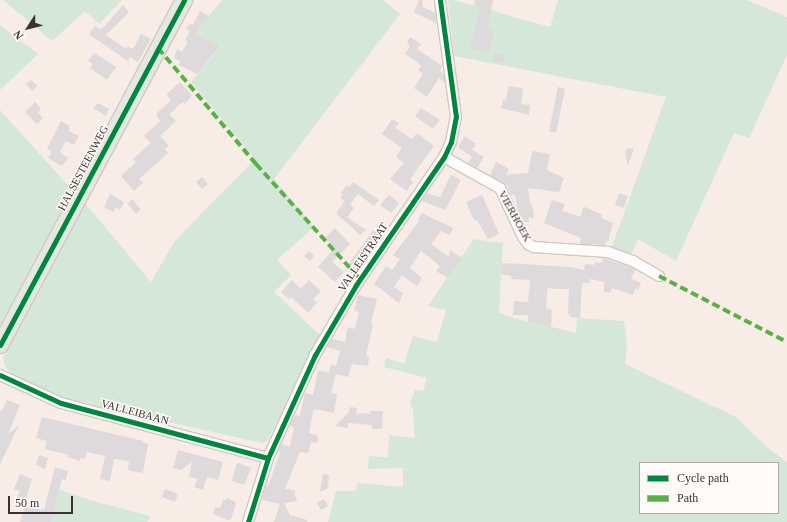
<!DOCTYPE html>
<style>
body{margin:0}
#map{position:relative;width:787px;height:522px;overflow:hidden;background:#f7ece6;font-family:"Times New Roman",serif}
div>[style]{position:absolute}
.green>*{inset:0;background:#d5e7d9}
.building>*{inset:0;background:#ded9db}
.roads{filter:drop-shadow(1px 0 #d1c8c3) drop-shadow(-1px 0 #d1c8c3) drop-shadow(0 1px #d1c8c3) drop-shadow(0 -1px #d1c8c3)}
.street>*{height:10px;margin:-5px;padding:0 5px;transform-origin:5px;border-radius:5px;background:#fefcfb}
.primary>*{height:16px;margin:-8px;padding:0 8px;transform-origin:8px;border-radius:8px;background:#e3e9e1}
.quiet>*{height:4px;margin-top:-2px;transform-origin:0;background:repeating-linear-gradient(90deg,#56b246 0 8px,transparent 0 12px)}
.cycleway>*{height:5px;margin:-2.5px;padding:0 2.5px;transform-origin:2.5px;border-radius:2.5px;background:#00873e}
span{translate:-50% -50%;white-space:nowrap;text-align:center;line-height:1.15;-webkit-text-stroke:3px #fefaf8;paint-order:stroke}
.street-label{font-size:11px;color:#3a322e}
.legend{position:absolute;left:639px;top:462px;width:140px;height:52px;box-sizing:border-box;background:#fefaf8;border:1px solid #b0aaa7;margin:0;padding:5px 7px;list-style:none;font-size:12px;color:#3a322e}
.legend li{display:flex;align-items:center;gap:8px;height:20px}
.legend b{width:20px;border:1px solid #b0aaa7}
.north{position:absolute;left:8px;top:8px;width:40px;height:40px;-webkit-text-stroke:3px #fefaf8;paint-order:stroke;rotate:234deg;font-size:11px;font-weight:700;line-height:16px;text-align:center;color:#3a322e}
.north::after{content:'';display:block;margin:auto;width:14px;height:18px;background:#3a322e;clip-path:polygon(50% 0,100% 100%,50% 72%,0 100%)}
.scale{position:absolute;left:8px;top:496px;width:65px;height:18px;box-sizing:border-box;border:2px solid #3a322e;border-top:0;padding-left:5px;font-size:12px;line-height:14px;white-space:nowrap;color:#3a322e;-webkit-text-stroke:3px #fefaf8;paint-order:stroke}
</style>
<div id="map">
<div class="green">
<i style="clip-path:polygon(3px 0,122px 0,99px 24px,85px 11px,52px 41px)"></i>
<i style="clip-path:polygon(222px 0,383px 0,400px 14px,274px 179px,314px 227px,277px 260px,291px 275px,274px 292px,321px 336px,268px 440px,263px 443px,59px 398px,13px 376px,5px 366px,3px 358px,85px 203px,151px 282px,174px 242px,255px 159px,191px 82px,220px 47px,194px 34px)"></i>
<i style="clip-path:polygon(448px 0,454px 0,550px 27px,558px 0,747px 0,787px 17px,787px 55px,749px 138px,734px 133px,676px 261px,638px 239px,631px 255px,611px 249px,666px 97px,454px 56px)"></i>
<i style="clip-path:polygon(0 25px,38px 54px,0 90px)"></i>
<i style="clip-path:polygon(0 110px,72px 190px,0 325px)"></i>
<i style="clip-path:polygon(evenodd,474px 239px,503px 243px,499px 313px,526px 322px,528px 321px,576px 333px,577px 318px,624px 321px,627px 345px,625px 364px,736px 417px,768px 448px,787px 462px,787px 522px,328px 522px,336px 491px,356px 491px,357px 483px,403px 487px,403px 468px,368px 469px,369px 456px,388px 457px,389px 435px,415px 438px,413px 410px,410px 403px,415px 390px,423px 391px,427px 378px,384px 367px,386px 358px,404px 364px,413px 336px,437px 342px,446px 310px,428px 306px,474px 239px,640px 463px,778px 463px,778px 513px,640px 513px,640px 463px)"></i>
<i style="clip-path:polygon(59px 490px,97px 502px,150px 516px,147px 522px,51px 522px)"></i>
</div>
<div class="building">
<i style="clip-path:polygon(419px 0,422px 0,423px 7px,435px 13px,437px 24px,414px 12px)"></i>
<i style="clip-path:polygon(475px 0,493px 0,488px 30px,494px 31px,489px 52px,470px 48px,480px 8px,474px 7px)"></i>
<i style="clip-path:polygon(123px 5px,129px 12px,106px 35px,126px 49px,128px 46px,133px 49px,141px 34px,151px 39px,138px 62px,130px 57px,128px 61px,89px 34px,95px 26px,101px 30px)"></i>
<i style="clip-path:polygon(200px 11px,209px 16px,194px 34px,220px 46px,197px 74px,179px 65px,180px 61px,174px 58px,177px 49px,182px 52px,189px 40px,188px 42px,185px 40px,190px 31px,186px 29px,190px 24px,193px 25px)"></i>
<i style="clip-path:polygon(410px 37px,421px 44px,417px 49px,442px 66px,440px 71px,444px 75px,445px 83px,439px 78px,427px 97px,414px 88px,423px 74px,418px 70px,421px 66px,418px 64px,419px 63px,405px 54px,410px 46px,407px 43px)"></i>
<i style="clip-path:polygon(94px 53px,116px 67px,107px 80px,90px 68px,93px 64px,88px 61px)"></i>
<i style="clip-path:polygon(495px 53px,505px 55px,503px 63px,493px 61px)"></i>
<i style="clip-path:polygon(31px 80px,37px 86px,32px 91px,26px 84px)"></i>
<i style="clip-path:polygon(180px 82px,191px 94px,191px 97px,185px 104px,183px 102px,169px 114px,176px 121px,160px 136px,169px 146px,165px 149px,168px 153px,139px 179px,143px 183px,134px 191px,121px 176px,136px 162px,133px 159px,151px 143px,144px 136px,160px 121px,156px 114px,171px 100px,167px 95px,168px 93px)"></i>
<i style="clip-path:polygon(508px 86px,523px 88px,521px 104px,530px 105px,529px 115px,501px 108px,503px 100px,506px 101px)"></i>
<i style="clip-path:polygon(558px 87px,565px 89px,556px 133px,549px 131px)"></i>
<i style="clip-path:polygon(35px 102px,41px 109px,38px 112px,43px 118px,37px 124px,25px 112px)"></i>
<i style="clip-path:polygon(98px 103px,109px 109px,106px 116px,93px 108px)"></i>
<i style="clip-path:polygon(421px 108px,440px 120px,433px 129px,415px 116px)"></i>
<i style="clip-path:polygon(392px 119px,399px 123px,395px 128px,412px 139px,417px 133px,434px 146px,410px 179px,413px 182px,407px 191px,390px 179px,404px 163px,396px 157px,402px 148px,382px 134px)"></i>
<i style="clip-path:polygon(61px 121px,69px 126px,69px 131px,79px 136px,74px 145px,66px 141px,60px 152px,68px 158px,62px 166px,48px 158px,52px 152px,47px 149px)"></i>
<i style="clip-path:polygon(465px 136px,476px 144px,472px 150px,484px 157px,477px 168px,468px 163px,472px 157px,458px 147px)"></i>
<i style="clip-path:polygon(627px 148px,634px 149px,628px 165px,625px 153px)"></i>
<i style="clip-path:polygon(532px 151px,550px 154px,547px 170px,564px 178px,559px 192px,528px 188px,530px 205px,532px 204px,534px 219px,529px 217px,529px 222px,523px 222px,518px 211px,515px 195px,511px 195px,507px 185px,490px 175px,496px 162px,509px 169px,506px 175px,528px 173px)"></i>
<i style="clip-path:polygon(451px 175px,461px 180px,445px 210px,422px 201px,427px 193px,440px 197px)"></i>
<i style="clip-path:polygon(202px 177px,208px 184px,202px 189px,196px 182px)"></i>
<i style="clip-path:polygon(353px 182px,379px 200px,374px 206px,358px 194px,350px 204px,354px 208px,347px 217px,366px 230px,360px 235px,336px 213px,345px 201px,340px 198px,343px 194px,341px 193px,347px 185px,349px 187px)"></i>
<i style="clip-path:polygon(619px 193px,628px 196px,624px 208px,615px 205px)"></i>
<i style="clip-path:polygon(110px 194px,124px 202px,120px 210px,116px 207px,113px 212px,104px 207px)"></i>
<i style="clip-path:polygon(389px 195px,399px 203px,391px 213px,380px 205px)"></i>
<i style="clip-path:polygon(482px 195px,499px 234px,488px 239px,477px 220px,475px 221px,473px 218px,466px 202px)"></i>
<i style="clip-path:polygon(132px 199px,141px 209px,136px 214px,128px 204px)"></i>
<i style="clip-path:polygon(552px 200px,565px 204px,562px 211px,578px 216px,581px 216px,583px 208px,585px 207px,602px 215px,601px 218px,613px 223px,608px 242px,606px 241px,605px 245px,580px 244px,581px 238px,544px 223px)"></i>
<i style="clip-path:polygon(422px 213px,453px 228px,450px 235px,441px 231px,431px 244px,449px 257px,450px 250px,462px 258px,448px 278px,436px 271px,440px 266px,421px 251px,410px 268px,422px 278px,417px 286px,402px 275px,394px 287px,403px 293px,399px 303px,374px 284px,386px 266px,392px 270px,400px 259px,393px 255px,420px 220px,418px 219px)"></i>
<i style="clip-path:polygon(335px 228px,350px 244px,332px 262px,344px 272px,335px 282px,318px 267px,335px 248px,325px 238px)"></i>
<i style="clip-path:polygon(373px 230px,382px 236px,357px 271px,348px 265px)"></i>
<i style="clip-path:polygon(309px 251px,314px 256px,310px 261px,304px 256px)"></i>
<i style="clip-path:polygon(603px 258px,635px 269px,631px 279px,641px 283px,638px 290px,636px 288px,633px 295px,612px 288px,610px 293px,604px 292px,604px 282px,590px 279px,589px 283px,582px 283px,580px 318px,570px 317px,570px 314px,568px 314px,569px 289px,555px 289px,548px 288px,547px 292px,546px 308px,552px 310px,551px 328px,528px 321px,528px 315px,513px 315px,514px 301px,528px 302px,530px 280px,511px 279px,512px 276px,501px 274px,502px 263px,571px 267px,584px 270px,585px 264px,594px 265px,595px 262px,602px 263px)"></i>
<i style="clip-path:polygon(292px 280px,301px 289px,309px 280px,321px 291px,313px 299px,317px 303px,308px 313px,291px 297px,289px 299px,281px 292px)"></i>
<i style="clip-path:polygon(358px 295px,377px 299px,371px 323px,373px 324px,366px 356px,369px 357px,368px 366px,352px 364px,348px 377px,336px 374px,331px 393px,337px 394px,334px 413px,315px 409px,313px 411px,309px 433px,318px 436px,317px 443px,311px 442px,308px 453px,300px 452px,285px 489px,295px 490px,295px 496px,297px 501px,284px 503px,290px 515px,307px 520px,307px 522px,274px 522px,280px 504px,262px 500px,266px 486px,268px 486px,280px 453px,279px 450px,282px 444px,290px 447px,294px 427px,290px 426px,295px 415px,300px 416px,305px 393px,313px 395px,318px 370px,329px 373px,331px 365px,336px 366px,340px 351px,327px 347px,332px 339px,345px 342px,348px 327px,355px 329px,359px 312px,354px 311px)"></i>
<i style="clip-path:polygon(7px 400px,20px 405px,8px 434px,19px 425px,0 464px,0 410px,2px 412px)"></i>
<i style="clip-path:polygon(350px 407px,357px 408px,356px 413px,370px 414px,370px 411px,383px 411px,382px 429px,372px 429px,372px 425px,348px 423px,348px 428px,335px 426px,349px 412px)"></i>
<i style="clip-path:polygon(42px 417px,143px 441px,143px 443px,148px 444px,143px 473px,128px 470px,129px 461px,114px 459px,110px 481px,100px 479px,105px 456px,87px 452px,84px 459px,80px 458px,80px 461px,68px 457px,69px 455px,45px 449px,47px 441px,36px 438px)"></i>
<i style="clip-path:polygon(178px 450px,223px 462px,218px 480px,207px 477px,203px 490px,194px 487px,198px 479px,189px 477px,192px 462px,181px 470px,173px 468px)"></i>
<i style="clip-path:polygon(39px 455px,48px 458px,45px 469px,36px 465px)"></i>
<i style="clip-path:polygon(239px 463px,251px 468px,244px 485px,232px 481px,236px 464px)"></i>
<i style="clip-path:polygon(55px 467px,68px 471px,66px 480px,62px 479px,51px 522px,20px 522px,25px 505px,44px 510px)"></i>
<i style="clip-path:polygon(20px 474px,32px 479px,24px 505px,16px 501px,20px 491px,14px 489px)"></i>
<i style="clip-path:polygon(323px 474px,329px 475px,328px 488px,320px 492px)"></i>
<i style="clip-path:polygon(165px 489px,178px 494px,175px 502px,162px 497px)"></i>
<i style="clip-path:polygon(227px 498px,236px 502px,234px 505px,236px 505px,230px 521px,213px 514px,215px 507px,220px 508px,223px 500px,225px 501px)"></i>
<i style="clip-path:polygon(324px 499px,328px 506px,321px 510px,317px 503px)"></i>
</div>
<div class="roads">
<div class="street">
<i style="left:444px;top:157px;width:64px;rotate:29deg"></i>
<i style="left:500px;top:188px;width:54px;rotate:64.9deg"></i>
<i style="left:523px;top:237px;width:9px;rotate:54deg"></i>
<i style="left:528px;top:244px;width:7px;rotate:27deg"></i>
<i style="left:534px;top:247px;width:74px;rotate:3.9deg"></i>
<i style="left:608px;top:252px;width:27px;rotate:20deg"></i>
<i style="left:633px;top:261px;width:30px;rotate:30deg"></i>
<i style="left:0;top:375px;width:67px;rotate:24.7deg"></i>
<i style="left:61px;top:403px;width:214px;rotate:14.9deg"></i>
<i style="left:248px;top:522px;width:67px;rotate:-72.6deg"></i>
<i style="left:268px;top:458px;width:113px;rotate:-65.5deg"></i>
<i style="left:315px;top:355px;width:81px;rotate:-59.6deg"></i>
<i style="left:356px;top:285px;width:155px;rotate:-55.5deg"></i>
<i style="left:444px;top:157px;width:17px;rotate:-65deg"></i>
<i style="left:451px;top:142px;width:25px;rotate:-79deg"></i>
<i style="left:456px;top:117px;width:118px;rotate:-97.8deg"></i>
</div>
<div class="primary">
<i style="left:0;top:345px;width:391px;rotate:-61.9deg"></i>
</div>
</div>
<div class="quiet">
<i style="left:158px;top:48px;width:152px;rotate:49.8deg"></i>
<i style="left:256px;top:164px;width:155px;rotate:47.9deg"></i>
<i style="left:659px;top:276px;width:144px;rotate:27.3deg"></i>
</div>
<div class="cycleway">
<i style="left:0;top:345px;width:391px;rotate:-61.9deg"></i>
<i style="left:0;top:375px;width:67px;rotate:24.7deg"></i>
<i style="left:61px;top:403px;width:214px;rotate:14.9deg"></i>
<i style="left:248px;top:522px;width:67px;rotate:-72.6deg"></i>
<i style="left:268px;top:458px;width:113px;rotate:-65.5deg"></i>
<i style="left:315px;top:355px;width:81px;rotate:-59.6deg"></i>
<i style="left:356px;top:285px;width:155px;rotate:-55.5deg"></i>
<i style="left:444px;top:157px;width:17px;rotate:-65deg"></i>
<i style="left:451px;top:142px;width:25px;rotate:-79deg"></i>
<i style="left:456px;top:117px;width:118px;rotate:-97.8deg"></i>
</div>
<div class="street-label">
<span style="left:83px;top:168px;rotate:-62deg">HALSESTEENWEG</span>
<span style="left:515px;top:216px;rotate:61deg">VIERHOEK</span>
<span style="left:363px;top:257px;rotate:-56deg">VALLEISTRAAT</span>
<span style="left:135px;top:412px;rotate:15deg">VALLEIBAAN</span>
</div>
<ul class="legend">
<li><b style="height:5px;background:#00873e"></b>Cycle path</li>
<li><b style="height:5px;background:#56b246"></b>Path</li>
</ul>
<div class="north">N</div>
<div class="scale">50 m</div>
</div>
